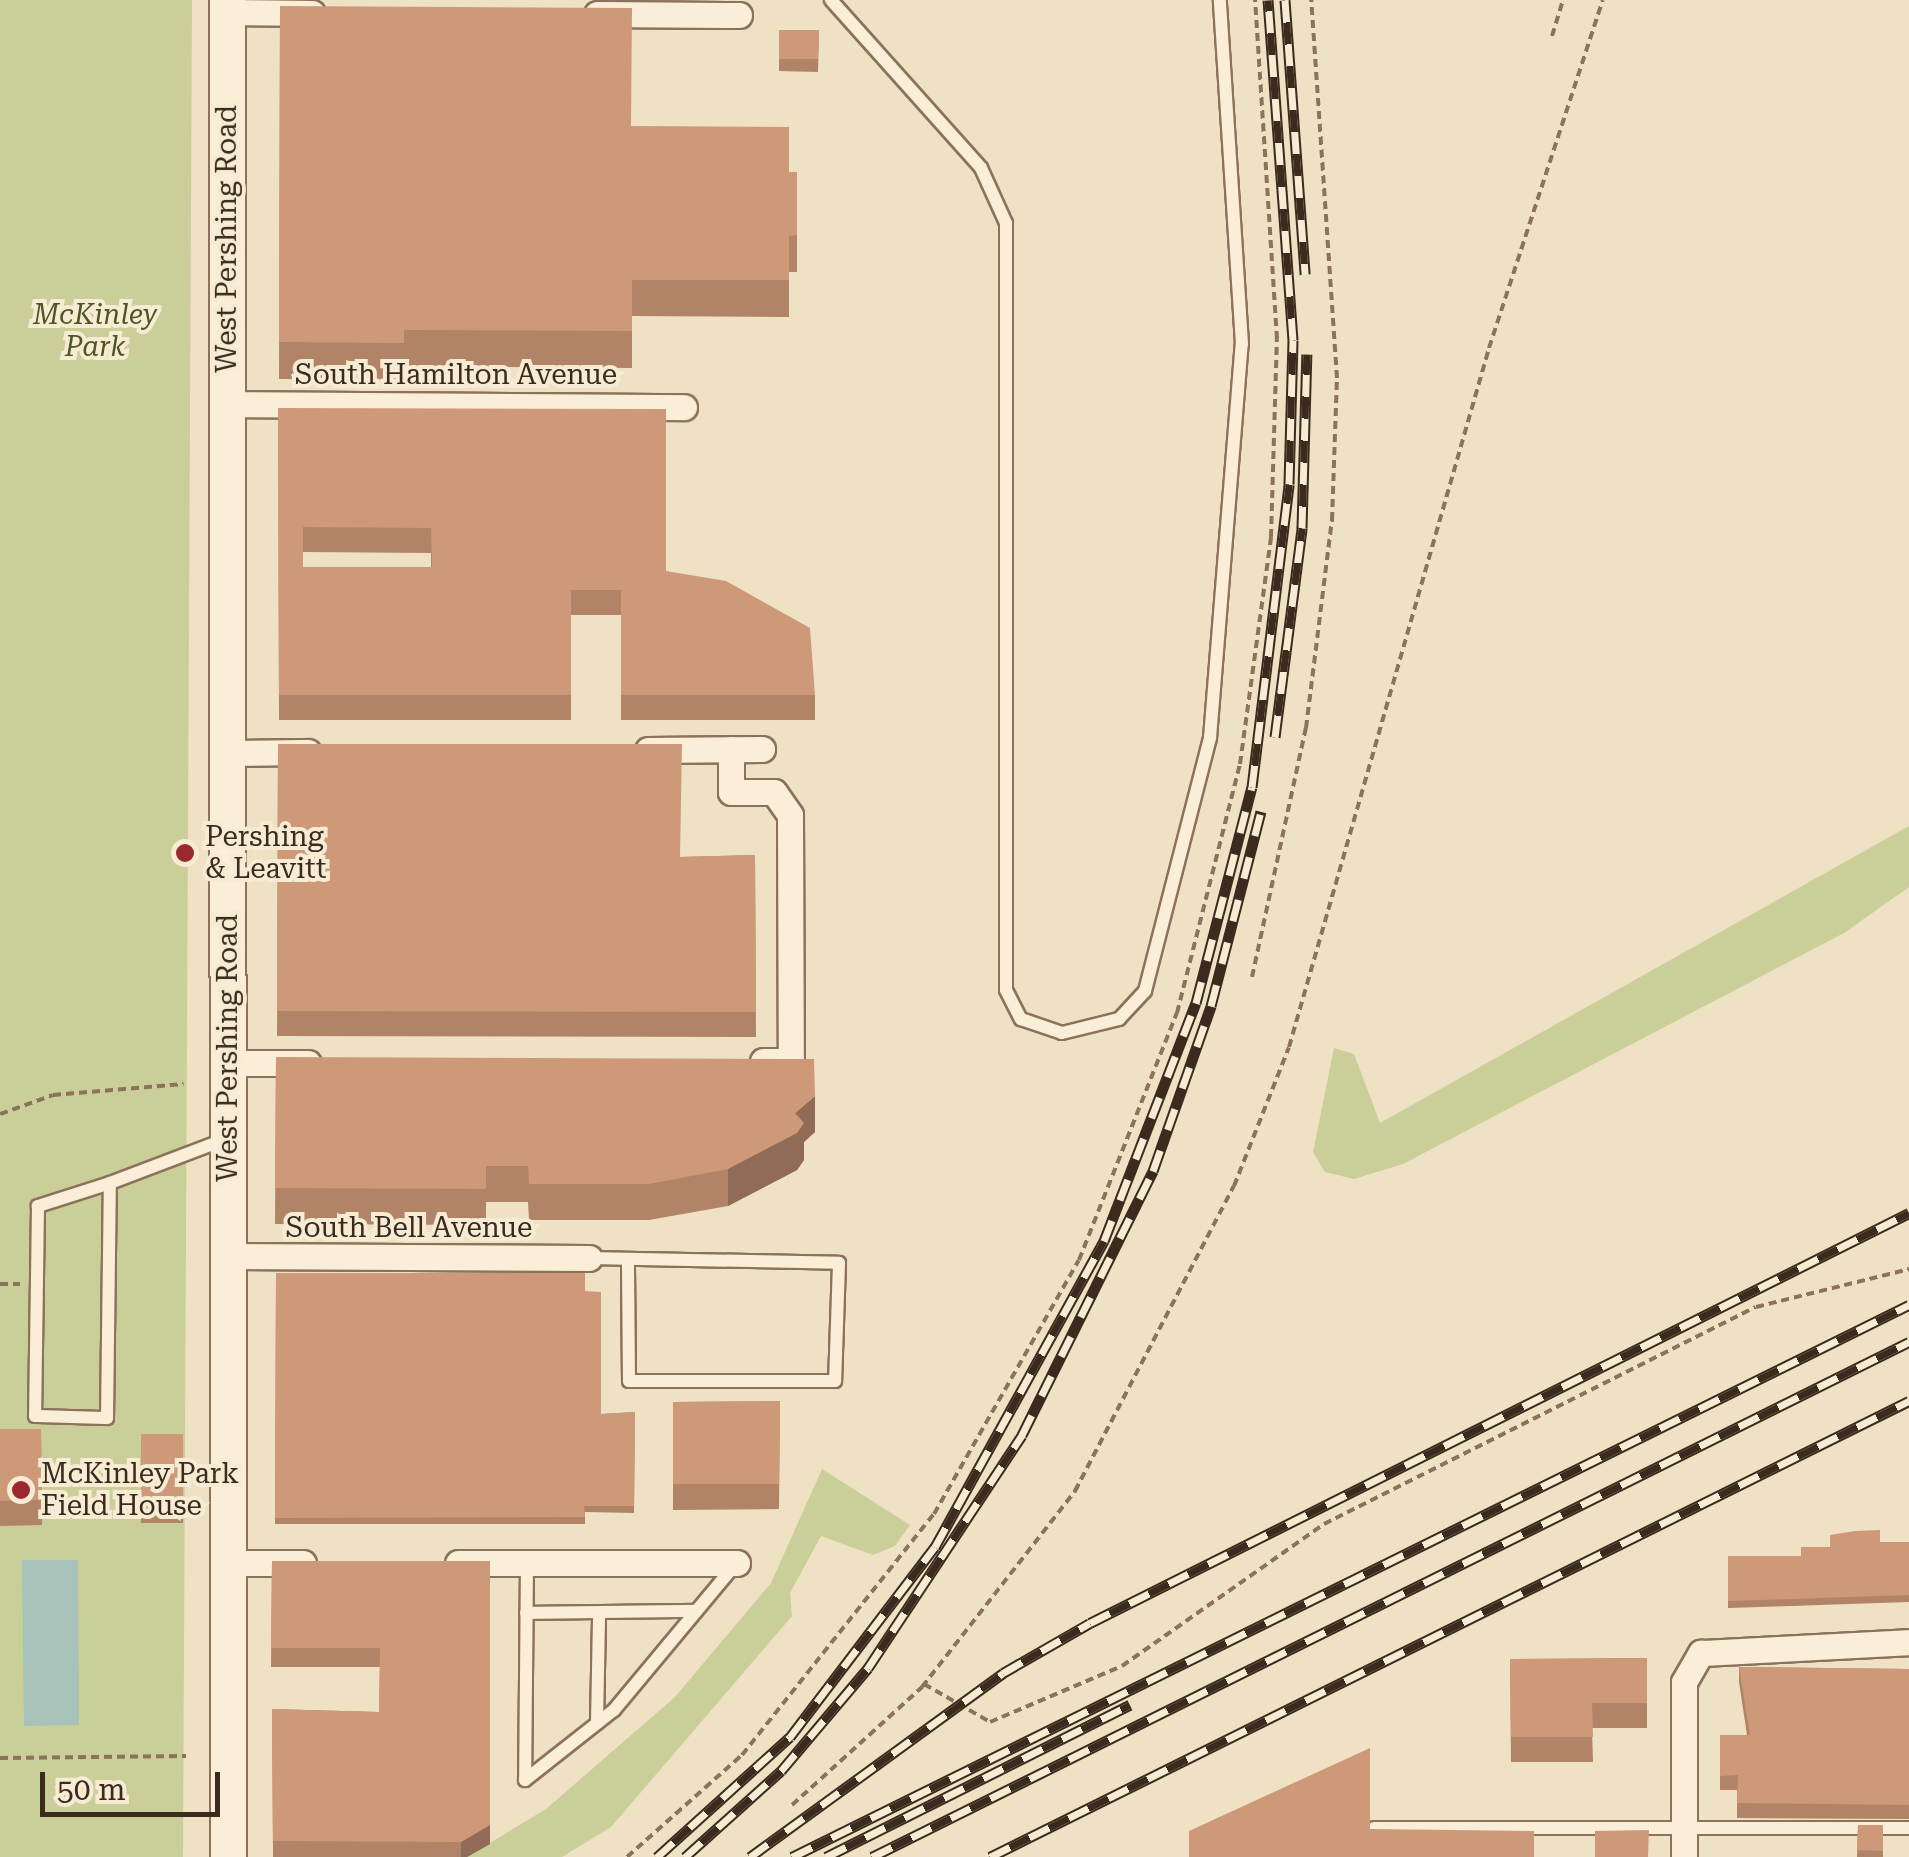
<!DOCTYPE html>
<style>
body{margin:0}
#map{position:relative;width:1909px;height:1857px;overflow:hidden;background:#efe1c4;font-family:"Roboto Serif",serif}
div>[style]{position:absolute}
.green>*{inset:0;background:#cace98}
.water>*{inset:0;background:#a6c2b9}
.path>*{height:4px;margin-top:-2px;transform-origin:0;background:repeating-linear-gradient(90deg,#8b725a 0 8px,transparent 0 13px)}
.roads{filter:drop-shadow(2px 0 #8b725a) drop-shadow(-2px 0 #8b725a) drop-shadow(0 2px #8b725a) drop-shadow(0 -2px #8b725a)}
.service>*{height:12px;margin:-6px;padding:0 6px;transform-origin:6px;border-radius:6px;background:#faeed8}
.minor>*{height:25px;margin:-12.5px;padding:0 12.5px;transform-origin:12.5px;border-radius:12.5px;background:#faeed8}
.secondary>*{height:35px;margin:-17.5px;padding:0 17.5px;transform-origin:17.5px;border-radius:17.5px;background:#faeed8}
.rail>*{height:11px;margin-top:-5.5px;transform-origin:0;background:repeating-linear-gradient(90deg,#f7ebd4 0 22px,#3a2b1e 0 44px);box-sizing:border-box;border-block:2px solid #3a2b1e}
.wall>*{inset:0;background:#b18468}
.shaded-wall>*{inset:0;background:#906b55}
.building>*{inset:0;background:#ce9979}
.dots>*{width:28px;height:28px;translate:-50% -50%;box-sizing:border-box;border:5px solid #f7ebd4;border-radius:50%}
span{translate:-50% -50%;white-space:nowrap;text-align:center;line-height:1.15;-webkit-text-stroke:8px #f7ebd4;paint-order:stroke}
.street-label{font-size:28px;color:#3a2b1e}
.park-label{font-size:28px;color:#4d5724;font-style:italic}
.poi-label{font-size:28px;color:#3a2b1e}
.left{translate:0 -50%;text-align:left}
.scale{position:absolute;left:40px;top:1772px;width:180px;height:45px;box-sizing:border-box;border:5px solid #3a2b1e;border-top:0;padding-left:12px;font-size:30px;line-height:35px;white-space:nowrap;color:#3a2b1e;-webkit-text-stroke:8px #f7ebd4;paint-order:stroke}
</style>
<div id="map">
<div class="green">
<i style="clip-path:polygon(0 0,192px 0,183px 1857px,0 1857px)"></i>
<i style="clip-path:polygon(1909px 826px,1909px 887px,1844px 933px,1403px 1164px,1354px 1179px,1325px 1172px,1313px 1152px,1334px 1048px,1354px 1054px,1380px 1123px)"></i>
<i style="clip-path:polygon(822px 1469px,910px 1525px,895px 1546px,873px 1555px,821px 1536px,790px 1593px,792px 1616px,611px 1827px,562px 1857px,467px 1857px,546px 1809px,675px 1697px,771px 1583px)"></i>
</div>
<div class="water">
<i style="clip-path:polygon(22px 1560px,78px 1560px,79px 1725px,24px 1726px)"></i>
</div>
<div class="path">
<i style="left:1552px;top:36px;width:38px;rotate:-73deg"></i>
<i style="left:1252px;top:977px;width:255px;rotate:-77.8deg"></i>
<i style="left:1306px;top:728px;width:210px;rotate:-82.9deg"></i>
<i style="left:1332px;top:520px;width:142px;rotate:-88deg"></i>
<i style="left:1337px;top:378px;width:379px;rotate:-93.9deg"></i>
<i style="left:0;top:1114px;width:56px;rotate:-19.7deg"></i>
<i style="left:53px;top:1095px;width:131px;rotate:-4.8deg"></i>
<i style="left:0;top:1284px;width:20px"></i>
<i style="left:924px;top:1684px;width:76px;rotate:29.9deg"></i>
<i style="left:990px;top:1722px;width:143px;rotate:-23deg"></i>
<i style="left:1122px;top:1666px;width:247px;rotate:-35.1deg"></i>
<i style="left:1324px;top:1524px;width:483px;rotate:-26.7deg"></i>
<i style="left:1756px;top:1307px;width:158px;rotate:-13.9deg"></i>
<i style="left:0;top:1758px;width:186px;rotate:-0.6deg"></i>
<i style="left:792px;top:1805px;width:176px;rotate:-42.2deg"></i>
<i style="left:922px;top:1687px;width:249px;rotate:-52deg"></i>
<i style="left:1075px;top:1491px;width:344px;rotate:-62.5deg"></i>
<i style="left:1234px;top:1186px;width:149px;rotate:-68.4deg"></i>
<i style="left:1289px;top:1047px;width:727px;rotate:-74.03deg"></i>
<i style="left:1489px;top:348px;width:366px;rotate:-71.9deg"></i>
<i style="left:627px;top:1857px;width:154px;rotate:-41.6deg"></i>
<i style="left:742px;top:1755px;width:308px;rotate:-51.5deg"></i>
<i style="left:934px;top:1514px;width:292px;rotate:-60.3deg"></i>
<i style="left:1079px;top:1260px;width:266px;rotate:-68.4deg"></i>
<i style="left:1177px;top:1013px;width:257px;rotate:-75.8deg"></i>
<i style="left:1240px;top:764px;width:229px;rotate:-82.2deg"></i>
<i style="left:1271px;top:537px;width:198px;rotate:-88.3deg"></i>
<i style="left:1277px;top:339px;width:340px;rotate:-93.7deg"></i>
</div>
<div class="roads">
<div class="service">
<i style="left:831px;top:0;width:225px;rotate:48.2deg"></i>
<i style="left:981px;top:168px;width:60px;rotate:65.6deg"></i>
<i style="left:1006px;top:223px;width:767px;rotate:90deg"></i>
<i style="left:1006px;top:990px;width:33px;rotate:63deg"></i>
<i style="left:1021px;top:1019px;width:43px;rotate:18.9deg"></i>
<i style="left:1062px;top:1033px;width:59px;rotate:-13.8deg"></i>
<i style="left:1119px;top:1019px;width:38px;rotate:-47deg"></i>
<i style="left:1145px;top:991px;width:261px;rotate:-75.6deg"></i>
<i style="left:1210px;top:738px;width:395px;rotate:-85.4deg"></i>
<i style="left:1242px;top:344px;width:345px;rotate:-93.7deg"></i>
<i style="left:110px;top:1183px;width:76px;rotate:162.3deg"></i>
<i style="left:38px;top:1206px;width:210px;rotate:90.8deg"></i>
<i style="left:35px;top:1416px;width:72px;rotate:1.6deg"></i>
<i style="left:107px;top:1418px;width:235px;rotate:-89.3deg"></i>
<i style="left:110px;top:1183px;width:124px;rotate:-20.8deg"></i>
<i style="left:589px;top:1258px;width:250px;rotate:1.1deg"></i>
<i style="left:839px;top:1263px;width:118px;rotate:91.9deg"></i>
<i style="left:835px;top:1381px;width:206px;rotate:180deg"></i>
<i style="left:629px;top:1381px;width:118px;rotate:-90.5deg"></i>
<i style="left:527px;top:1563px;width:217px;rotate:90.5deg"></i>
<i style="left:525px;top:1780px;width:113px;rotate:-38.2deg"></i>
<i style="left:614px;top:1710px;width:189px;rotate:-50.2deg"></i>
<i style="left:526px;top:1613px;width:170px;rotate:-0.7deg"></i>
<i style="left:597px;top:1723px;width:108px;rotate:-88.9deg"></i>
<i style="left:1374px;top:1828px;width:535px"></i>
</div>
<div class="minor">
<i style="left:227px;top:12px;width:85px;rotate:0.7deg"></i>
<i style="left:597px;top:14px;width:142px;rotate:0.4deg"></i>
<i style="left:227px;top:404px;width:457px;rotate:0.4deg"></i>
<i style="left:731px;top:749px;width:43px;rotate:90deg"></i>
<i style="left:731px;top:792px;width:43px"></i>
<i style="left:774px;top:792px;width:28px;rotate:55deg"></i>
<i style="left:790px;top:815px;width:246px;rotate:89.8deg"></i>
<i style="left:791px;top:1061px;width:28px;rotate:180deg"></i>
<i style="left:648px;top:750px;width:114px;rotate:-0.5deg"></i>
<i style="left:228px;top:753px;width:80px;rotate:-0.7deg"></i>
<i style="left:228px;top:1063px;width:80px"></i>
<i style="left:228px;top:1256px;width:361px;rotate:0.3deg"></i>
<i style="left:228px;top:1563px;width:75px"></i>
<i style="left:458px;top:1563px;width:279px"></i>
<i style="left:1684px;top:1857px;width:175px;rotate:-90deg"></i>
<i style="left:1684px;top:1682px;width:34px;rotate:-60deg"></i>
<i style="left:1701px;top:1653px;width:208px;rotate:-3deg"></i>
</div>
<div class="secondary">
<i style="left:227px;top:0;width:1857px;rotate:89.97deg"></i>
</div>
</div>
<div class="rail">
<i style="left:1285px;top:0;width:275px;rotate:85.8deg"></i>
<i style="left:1275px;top:737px;width:211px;rotate:-82.6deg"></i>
<i style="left:1302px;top:528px;width:174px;rotate:-88.4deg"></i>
<i style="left:657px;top:1857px;width:179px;rotate:-42.1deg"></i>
<i style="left:790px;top:1737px;width:239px;rotate:-52.7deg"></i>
<i style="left:935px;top:1547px;width:350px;rotate:-61.1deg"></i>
<i style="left:1104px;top:1241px;width:255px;rotate:-68.9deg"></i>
<i style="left:1196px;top:1003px;width:223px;rotate:-75.5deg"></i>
<i style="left:1252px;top:787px;width:305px;rotate:-83deg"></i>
<i style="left:1289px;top:484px;width:144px;rotate:-88.4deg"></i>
<i style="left:1293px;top:340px;width:341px;rotate:-94.2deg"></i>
<i style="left:685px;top:1857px;width:129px;rotate:-41.9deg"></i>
<i style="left:781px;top:1771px;width:135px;rotate:-49.8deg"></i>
<i style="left:868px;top:1668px;width:279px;rotate:-56.5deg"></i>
<i style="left:1022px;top:1435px;width:295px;rotate:-63.6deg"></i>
<i style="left:1153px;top:1171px;width:175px;rotate:-70.6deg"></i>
<i style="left:1211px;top:1006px;width:201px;rotate:-75.6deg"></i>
<i style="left:750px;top:1857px;width:313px;rotate:-36deg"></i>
<i style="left:1003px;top:1673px;width:100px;rotate:-29.9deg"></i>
<i style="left:1090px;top:1623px;width:916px;rotate:-26.59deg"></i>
<i style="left:792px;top:1857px;width:1246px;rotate:-26.3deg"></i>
<i style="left:826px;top:1857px;width:340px;rotate:-26.6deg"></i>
<i style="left:872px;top:1857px;width:1158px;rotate:-26.41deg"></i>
<i style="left:990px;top:1857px;width:1026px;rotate:-26.39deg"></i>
</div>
<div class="wall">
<i style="clip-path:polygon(280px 6px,631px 126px,789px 172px,797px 172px,797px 272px,789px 272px,789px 317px,632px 316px,632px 368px,404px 366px,404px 380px,279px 379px)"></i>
<i style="clip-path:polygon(779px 30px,819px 30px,818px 72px,779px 71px)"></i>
<i style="clip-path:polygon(evenodd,278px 408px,666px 571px,815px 695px,815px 720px,621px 720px,621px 615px,571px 615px,571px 720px,279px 720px,278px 408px,303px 552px,431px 553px,431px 567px,303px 567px,303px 552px)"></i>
<i style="clip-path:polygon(278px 744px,680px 857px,755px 855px,756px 1037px,277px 1036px)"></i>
<i style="clip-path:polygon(276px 1057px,815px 1132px,804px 1142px,804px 1160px,797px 1170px,728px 1206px,649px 1220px,529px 1220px,528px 1202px,486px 1202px,486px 1225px,275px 1224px)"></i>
<i style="clip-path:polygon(276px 1273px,585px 1291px,601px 1414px,635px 1412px,634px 1513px,585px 1512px,585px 1524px,275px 1524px)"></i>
<i style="clip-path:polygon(780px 1401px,779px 1509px,673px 1510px,673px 1402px)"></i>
<i style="clip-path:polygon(0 1429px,41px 1429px,42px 1525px,0 1526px)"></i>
<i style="clip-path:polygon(141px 1434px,183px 1434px,183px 1523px,141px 1523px)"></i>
<i style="clip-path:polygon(1880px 1542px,1909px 1542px,1909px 1602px,1728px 1608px,1728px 1556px,1801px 1556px,1830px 1547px)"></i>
<i style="clip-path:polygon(272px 1561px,490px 1561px,490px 1844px,467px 1857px,273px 1857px,272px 1709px,379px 1712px,380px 1667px,271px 1667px)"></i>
<i style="clip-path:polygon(1647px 1658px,1647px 1728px,1592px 1728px,1593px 1762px,1511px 1762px,1510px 1659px)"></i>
<i style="clip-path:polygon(1739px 1667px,1909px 1669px,1909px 1819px,1737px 1818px,1737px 1790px,1720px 1790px,1720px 1735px,1747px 1735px,1739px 1682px)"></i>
<i style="clip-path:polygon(1858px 1825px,1883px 1825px,1883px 1857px,1857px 1857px)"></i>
</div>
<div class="shaded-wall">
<i style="clip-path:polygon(815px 1096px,815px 1132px,804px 1142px,804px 1160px,797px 1170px,728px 1206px,728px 1169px)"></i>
<i style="clip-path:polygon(490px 1825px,490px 1844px,467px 1857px,461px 1857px,461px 1842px)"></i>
</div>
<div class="building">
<i style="clip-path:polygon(280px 6px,632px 8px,631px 126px,789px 127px,789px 172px,797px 172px,797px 235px,789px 236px,789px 280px,632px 280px,632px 331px,404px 330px,404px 343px,279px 342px)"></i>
<i style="clip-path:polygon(779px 30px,819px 30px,818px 59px,779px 59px)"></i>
<i style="clip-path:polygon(evenodd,278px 408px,666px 409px,666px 571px,726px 581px,810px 628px,815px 695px,621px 695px,621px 590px,571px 590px,571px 695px,279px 695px,278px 408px,303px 527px,431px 528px,432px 567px,303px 567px,303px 527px)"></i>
<i style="clip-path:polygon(278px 744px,682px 744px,680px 857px,755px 855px,756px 1012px,277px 1011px)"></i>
<i style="clip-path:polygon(276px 1057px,814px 1059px,815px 1096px,795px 1113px,804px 1123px,797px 1133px,728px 1169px,649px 1184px,529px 1184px,528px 1166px,486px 1166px,486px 1189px,275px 1188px)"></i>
<i style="clip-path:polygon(276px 1273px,585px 1273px,585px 1291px,601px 1292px,601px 1414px,635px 1412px,634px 1506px,584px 1506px,585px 1517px,275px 1518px)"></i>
<i style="clip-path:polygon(780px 1401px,779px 1484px,673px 1484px,673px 1402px)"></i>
<i style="clip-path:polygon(0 1429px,41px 1429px,42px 1500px,0 1501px)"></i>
<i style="clip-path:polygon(141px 1434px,183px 1434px,183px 1504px,141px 1504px)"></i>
<i style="clip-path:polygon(1880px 1530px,1880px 1542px,1909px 1542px,1909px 1595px,1728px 1601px,1728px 1556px,1801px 1556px,1801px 1547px,1830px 1547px,1830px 1535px,1855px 1531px)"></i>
<i style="clip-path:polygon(272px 1561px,490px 1561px,490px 1825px,461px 1842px,273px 1841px,272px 1709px,379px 1712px,380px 1648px,271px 1648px)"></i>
<i style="clip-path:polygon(1647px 1658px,1647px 1703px,1592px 1703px,1593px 1737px,1511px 1737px,1510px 1659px)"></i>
<i style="clip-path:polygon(1739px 1667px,1909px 1669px,1909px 1805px,1737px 1803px,1738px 1775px,1720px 1776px,1720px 1735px,1750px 1735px)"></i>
<i style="clip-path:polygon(1370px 1748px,1370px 1829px,1534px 1831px,1534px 1857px,1189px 1857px,1189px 1831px)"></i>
<i style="clip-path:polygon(1858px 1825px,1883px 1825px,1883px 1851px,1857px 1850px)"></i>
<i style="clip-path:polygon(1649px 1830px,1648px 1857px,1595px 1857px,1595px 1831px)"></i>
</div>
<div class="dots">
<i style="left:185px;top:853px;background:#9b282e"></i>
<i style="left:21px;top:1490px;background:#9b282e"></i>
</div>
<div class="street-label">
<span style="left:227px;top:239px;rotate:-90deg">West Pershing Road</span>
<span style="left:456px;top:375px">South Hamilton Avenue</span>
<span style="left:228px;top:1048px;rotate:-90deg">West Pershing Road</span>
<span style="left:409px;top:1228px">South Bell Avenue</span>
</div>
<div class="park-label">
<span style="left:95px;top:331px">McKinley<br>Park</span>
</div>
<div class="poi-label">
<span class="left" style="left:205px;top:853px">Pershing<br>&amp; Leavitt</span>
<span class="left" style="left:41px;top:1490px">McKinley Park<br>Field House</span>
</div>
<div class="scale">50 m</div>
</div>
